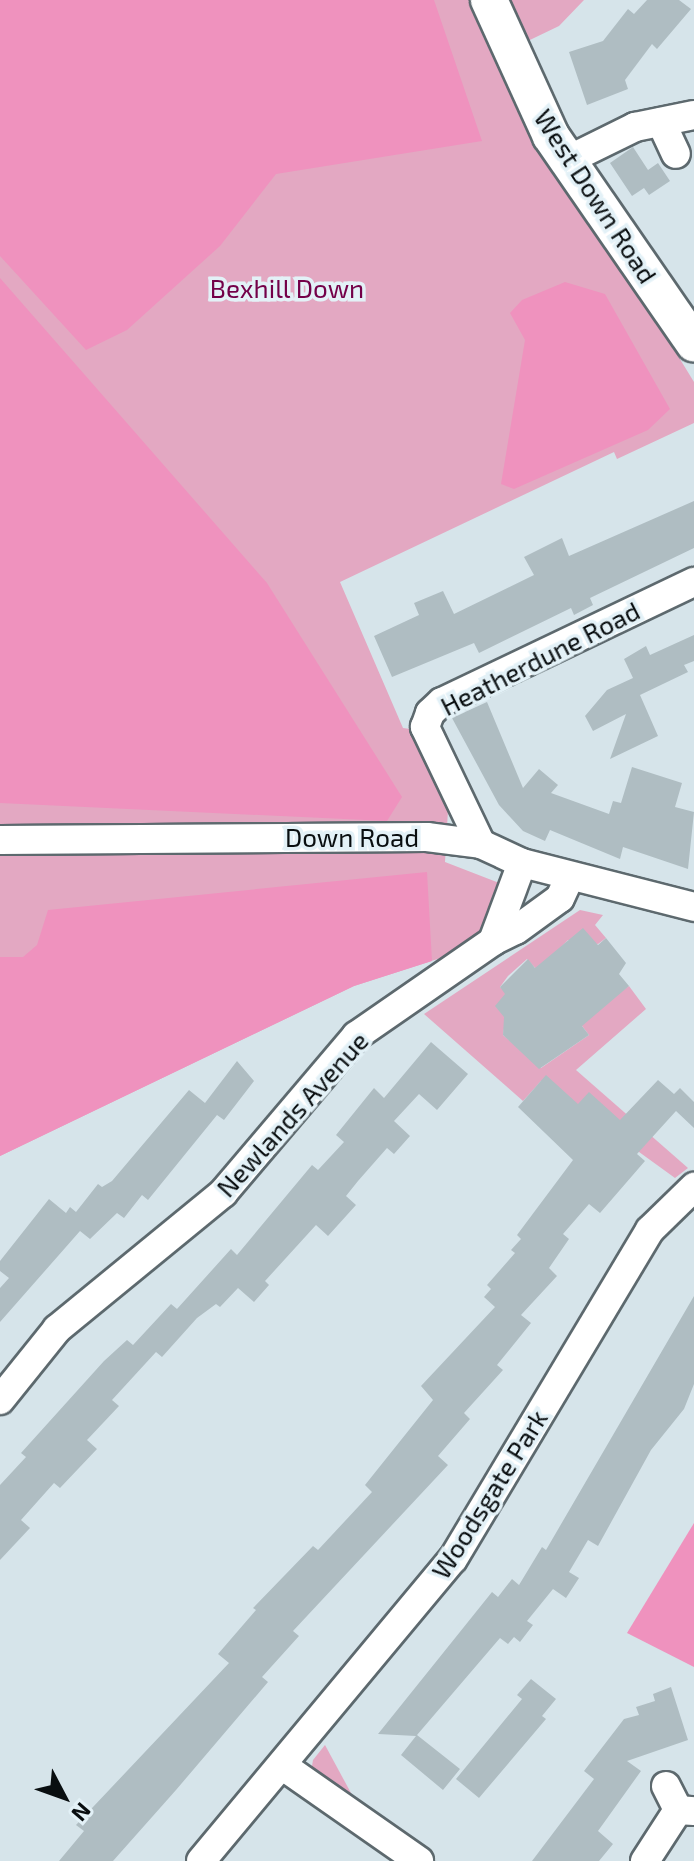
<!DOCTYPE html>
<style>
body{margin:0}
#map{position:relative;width:694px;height:1861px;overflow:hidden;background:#d6e4ea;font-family:"Exo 2",sans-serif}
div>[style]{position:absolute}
.green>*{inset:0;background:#e3a8c2}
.forest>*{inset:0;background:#ef92be}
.building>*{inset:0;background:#afbdc2}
.roads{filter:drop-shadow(2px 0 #5d696e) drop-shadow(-2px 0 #5d696e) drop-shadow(0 2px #5d696e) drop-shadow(0 -2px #5d696e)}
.minor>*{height:28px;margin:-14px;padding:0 14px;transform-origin:14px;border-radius:14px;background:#fff}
.tertiary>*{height:36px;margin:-18px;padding:0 18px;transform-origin:18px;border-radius:18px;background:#fff}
span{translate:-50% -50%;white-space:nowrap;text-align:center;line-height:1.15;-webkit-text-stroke:7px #e3f1f7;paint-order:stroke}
.street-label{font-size:26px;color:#090e10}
.park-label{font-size:26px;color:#730049}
.north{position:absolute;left:24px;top:1757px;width:80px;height:80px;-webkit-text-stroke:6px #e3f1f7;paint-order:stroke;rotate:131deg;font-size:22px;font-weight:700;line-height:32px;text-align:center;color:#090e10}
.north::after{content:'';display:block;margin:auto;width:28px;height:36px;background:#090e10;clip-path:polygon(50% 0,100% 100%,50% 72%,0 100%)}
</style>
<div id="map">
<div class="green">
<i style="clip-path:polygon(0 0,584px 0,559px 26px,503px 53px,534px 121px,694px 382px,694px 423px,617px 459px,614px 452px,340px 582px,403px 728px,410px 729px,448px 810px,445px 862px,507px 886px,485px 930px,450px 955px,354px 986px,0 1156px)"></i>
<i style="clip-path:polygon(580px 910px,603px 915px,595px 925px,606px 938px,598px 944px,568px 940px,538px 971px,527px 959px,508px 976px,500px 987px,509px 995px,503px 1035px,541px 1068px,589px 1035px,579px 1022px,629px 986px,646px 1009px,576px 1070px,688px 1168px,675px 1178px,541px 1081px,523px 1101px,424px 1014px)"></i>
<i style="clip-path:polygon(325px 1745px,358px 1806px,311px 1772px,313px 1760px)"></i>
</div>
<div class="forest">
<i style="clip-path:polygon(0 0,434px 0,482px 141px,276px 174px,220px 246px,127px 330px,86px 350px,0 256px)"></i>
<i style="clip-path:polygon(0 278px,267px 583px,402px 797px,387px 821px,0 803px)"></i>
<i style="clip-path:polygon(565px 282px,605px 294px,670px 409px,648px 430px,514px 489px,501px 484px,525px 340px,510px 313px,522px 300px)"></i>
<i style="clip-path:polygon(427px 872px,432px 961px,354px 986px,0 1156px,0 957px,23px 957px,37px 945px,48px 910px)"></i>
<i style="clip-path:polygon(694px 1523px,694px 1667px,627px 1633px)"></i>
</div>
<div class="building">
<i style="clip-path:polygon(647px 0,679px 0,691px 9px,657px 49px,652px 44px,625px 80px,628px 89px,587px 105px,569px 52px,603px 41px,628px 9px,634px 14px)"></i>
<i style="clip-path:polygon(633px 147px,648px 170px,658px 163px,670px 181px,649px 195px,644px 188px,632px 196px,610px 163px)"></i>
<i style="clip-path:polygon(694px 501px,694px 548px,590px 598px,593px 605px,574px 615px,571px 608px,479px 653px,474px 643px,392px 677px,374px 636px,419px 615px,414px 603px,443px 591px,454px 614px,534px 575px,524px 557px,562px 538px,569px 556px)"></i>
<i style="clip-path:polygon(694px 635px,694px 661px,684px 665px,688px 672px,640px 695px,658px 736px,610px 759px,626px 714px,593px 731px,585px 716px,607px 690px,633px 678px,624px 659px,646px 646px,650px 655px)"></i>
<i style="clip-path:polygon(487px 702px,523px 788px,539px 769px,558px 785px,551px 793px,609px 814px,613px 801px,621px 803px,632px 767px,682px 783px,675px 807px,694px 812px,688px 869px,623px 847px,620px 859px,550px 830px,545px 841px,523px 831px,499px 805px,452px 718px)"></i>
<i style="clip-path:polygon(583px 928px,598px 945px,606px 938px,626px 963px,619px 974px,629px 986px,582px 1026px,589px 1035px,539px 1069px,503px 1035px,504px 1017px,495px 1006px,505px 994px,500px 987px,528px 959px,535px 968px)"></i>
<i style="clip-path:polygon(431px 1042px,468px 1074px,437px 1110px,419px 1094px,394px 1121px,410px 1136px,394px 1154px,387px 1148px,358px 1181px,346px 1196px,356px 1205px,328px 1236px,316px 1225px,265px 1281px,269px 1285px,254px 1302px,238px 1288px,220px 1307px,216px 1304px,197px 1318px,162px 1357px,156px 1352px,112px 1400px,119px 1406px,87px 1440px,97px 1449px,60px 1488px,54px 1483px,21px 1520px,30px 1528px,0 1560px,0 1485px,26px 1457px,21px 1453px,104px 1361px,127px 1340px,133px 1345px,171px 1304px,177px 1309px,231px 1249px,237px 1255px,312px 1165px,318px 1170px,344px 1142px,336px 1135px,374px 1088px,384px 1098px)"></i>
<i style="clip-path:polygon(237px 1061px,254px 1081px,224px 1120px,217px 1115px,148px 1200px,142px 1195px,124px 1218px,117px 1213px,90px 1239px,80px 1231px,0 1322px,0 1288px,9px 1278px,0 1271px,0 1261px,49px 1199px,66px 1213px,70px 1207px,76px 1212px,98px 1184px,102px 1187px,112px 1181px,189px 1090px,205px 1103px)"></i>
<i style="clip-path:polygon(546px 1075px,578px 1104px,589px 1092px,620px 1120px,658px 1080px,674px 1094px,680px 1088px,694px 1102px,694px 1128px,676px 1111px,637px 1154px,645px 1161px,600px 1213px,589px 1204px,563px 1234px,569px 1239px,549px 1268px,557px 1276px,521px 1315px,531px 1323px,497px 1365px,503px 1370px,464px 1413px,470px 1419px,438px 1456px,448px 1465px,293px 1631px,299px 1636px,262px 1677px,268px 1682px,176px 1790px,113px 1861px,59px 1861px,84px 1831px,76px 1825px,229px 1663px,218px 1654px,256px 1610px,253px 1608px,313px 1546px,318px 1550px,372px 1492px,365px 1485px,433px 1400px,421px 1386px,495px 1307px,484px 1297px,491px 1289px,487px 1285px,515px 1253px,511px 1250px,521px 1239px,517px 1235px,573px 1160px,518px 1107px)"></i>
<i style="clip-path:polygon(694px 1296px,694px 1384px,684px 1409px,651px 1450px,598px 1546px,588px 1540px,569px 1572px,579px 1578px,566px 1598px,553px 1589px,527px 1621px,533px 1625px,520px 1642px,514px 1637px,508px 1644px,500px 1638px,417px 1735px,460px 1769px,443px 1790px,401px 1755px,416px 1736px,378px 1734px,492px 1592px,498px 1597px,512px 1579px,519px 1585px,542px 1547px,546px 1550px)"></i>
<i style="clip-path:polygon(531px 1679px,556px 1699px,542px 1716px,546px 1719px,479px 1798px,456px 1779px,522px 1699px,517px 1695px)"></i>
<i style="clip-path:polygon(671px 1687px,688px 1740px,627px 1761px,641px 1771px,598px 1831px,613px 1844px,599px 1861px,532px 1861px,594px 1779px,584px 1771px,624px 1719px,639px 1715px,636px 1707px,655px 1701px,653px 1694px)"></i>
</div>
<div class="roads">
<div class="minor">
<i style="left:661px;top:122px;width:35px;rotate:65deg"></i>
<i style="left:568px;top:160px;width:75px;rotate:-26.2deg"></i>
<i style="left:635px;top:127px;width:60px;rotate:-11.5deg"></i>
<i style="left:0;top:840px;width:427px;rotate:-0.4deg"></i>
<i style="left:427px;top:837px;width:54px;rotate:7.4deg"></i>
<i style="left:481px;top:844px;width:45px;rotate:24.9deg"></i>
<i style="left:522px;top:863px;width:178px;rotate:14.3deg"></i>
<i style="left:481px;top:844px;width:130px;rotate:-115.6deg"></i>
<i style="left:425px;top:727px;width:15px;rotate:-70deg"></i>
<i style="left:430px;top:713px;width:16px;rotate:-43deg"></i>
<i style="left:442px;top:702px;width:279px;rotate:-25.5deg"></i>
<i style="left:493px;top:941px;width:83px;rotate:-69.6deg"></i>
<i style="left:0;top:1400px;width:91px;rotate:-51.2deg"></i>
<i style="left:57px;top:1329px;width:215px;rotate:-39.3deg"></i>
<i style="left:223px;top:1193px;width:206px;rotate:-49.7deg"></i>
<i style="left:356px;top:1036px;width:167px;rotate:-34.7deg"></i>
<i style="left:493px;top:941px;width:25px;rotate:-26deg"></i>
<i style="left:516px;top:930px;width:54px;rotate:-36deg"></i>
<i style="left:560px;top:898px;width:23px;rotate:-65deg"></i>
<i style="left:283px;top:1766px;width:166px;rotate:34.9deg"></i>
<i style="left:666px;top:1786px;width:27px;rotate:63deg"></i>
<i style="left:201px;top:1861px;width:393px;rotate:-50.2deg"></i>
<i style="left:453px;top:1559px;width:383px;rotate:-59.1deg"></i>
<i style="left:650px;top:1230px;width:62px;rotate:-44.3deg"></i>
<i style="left:645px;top:1861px;width:61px;rotate:-57.1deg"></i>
<i style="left:678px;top:1810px;width:16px;rotate:4deg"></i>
</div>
<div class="tertiary">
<i style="left:489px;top:0;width:149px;rotate:65.5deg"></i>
<i style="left:551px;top:136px;width:252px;rotate:55.4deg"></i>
</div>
</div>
<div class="street-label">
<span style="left:596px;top:196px;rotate:57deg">West Down Road</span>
<span style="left:540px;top:658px;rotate:-27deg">Heatherdune Road</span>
<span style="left:352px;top:837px">Down Road</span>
<span style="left:292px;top:1114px;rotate:-48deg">Newlands Avenue</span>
<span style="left:489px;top:1494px;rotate:-58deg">Woodsgate Park</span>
</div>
<div class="park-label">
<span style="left:287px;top:288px">Bexhill Down</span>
</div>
<div class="north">N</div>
</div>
